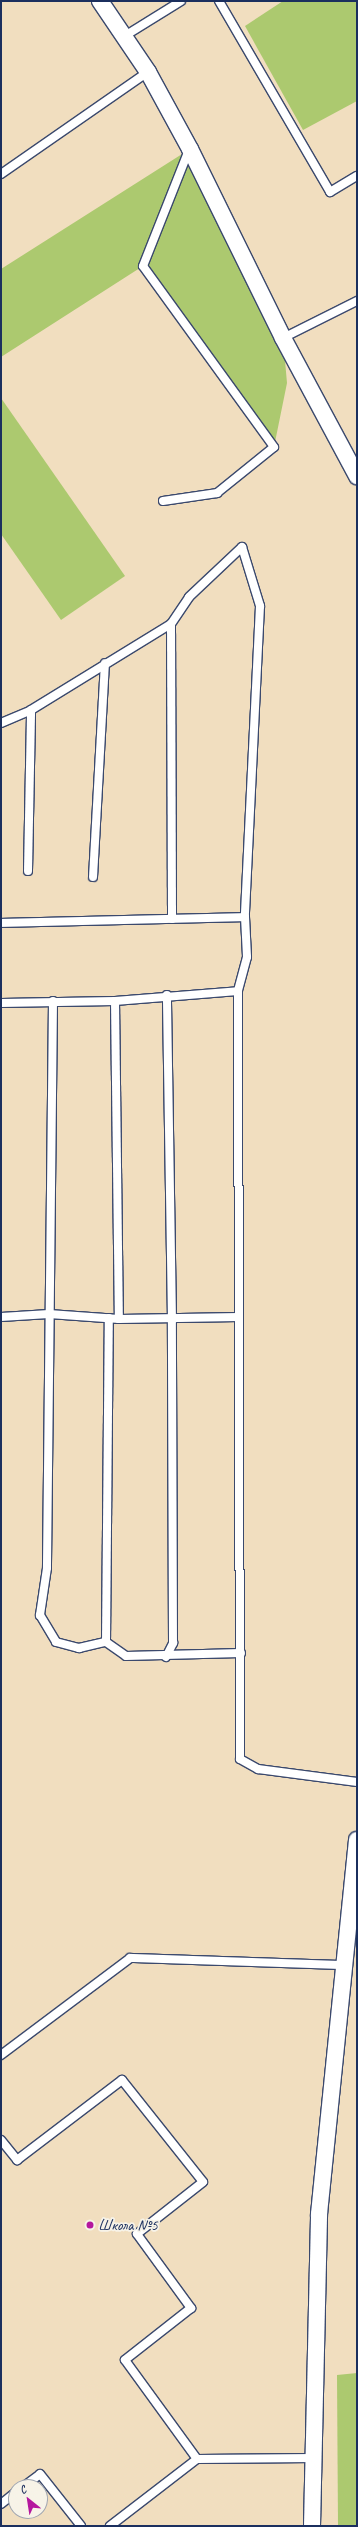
<!DOCTYPE html>
<meta charset="utf-8">
<style>
body{margin:0}
#map{position:relative;width:358px;height:2527px;overflow:hidden;background:#f1debf;font-family:Caveat,sans-serif}
div>[style]{position:absolute}
.green>*{inset:0;background:#acc96f}
.roads{filter:drop-shadow(1px 0 #3b496d) drop-shadow(-1px 0 #3b496d) drop-shadow(0 1px #3b496d) drop-shadow(0 -1px #3b496d)}
.service>*{height:8px;margin:-4px;padding:0 4px;transform-origin:4px;border-radius:4px;background:#fff}
.minor>*{height:16px;margin:-8px;padding:0 8px;transform-origin:8px;border-radius:8px;background:#fff}
.dots>*{width:11px;height:11px;translate:-50% -50%;box-sizing:border-box;border:2px solid #f7f3e8;border-radius:50%}
span{translate:-50% -50%;white-space:nowrap;text-align:center;line-height:1.15;-webkit-text-stroke:3.5px #f7f3e8;paint-order:stroke}
.poi-label{font-size:16px;color:#1b2f5e}
.left{translate:0 -50%;text-align:left}
.frame{position:absolute;inset:0;border:2px solid #1b2f5e;pointer-events:none}
.north{position:absolute;left:8px;top:2479px;width:40px;height:40px;box-sizing:border-box;background:#f7f3e8;border:1px solid #9fa5b1;border-radius:50%;rotate:330deg;font-size:11px;font-weight:700;line-height:16px;text-align:center;color:#1b2f5e}
.north::after{content:'';display:block;margin:auto;width:14px;height:18px;background:#b5179e;clip-path:polygon(50% 0,100% 100%,50% 72%,0 100%)}
</style>
<div id="map">
<div class="green">
<i style="clip-path:polygon(283px 1px,357px 1px,357px 101px,303px 130px,245px 26px)"></i>
<i style="clip-path:polygon(190px 149px,283px 338px,287px 383px,274px 447px,143px 266px,1px 357px,1px 269px)"></i>
<i style="clip-path:polygon(1px 398px,125px 576px,61px 620px,1px 534px)"></i>
<i style="clip-path:polygon(357px 2373px,357px 2526px,338px 2526px,337px 2375px)"></i>
</div>
<div class="roads">
<div class="service">
<i style="left:219px;top:1px;width:221px;rotate:59.8deg"></i>
<i style="left:330px;top:192px;width:31px;rotate:-31deg"></i>
<i style="left:123px;top:37px;width:68px;rotate:-31.8deg"></i>
<i style="left:1px;top:174px;width:179px;rotate:-34.8deg"></i>
<i style="left:283px;top:338px;width:83px;rotate:-26.6deg"></i>
<i style="left:163px;top:501px;width:55px;rotate:-8.4deg"></i>
<i style="left:217px;top:493px;width:73px;rotate:-38.9deg"></i>
<i style="left:274px;top:447px;width:223px;rotate:-125.9deg"></i>
<i style="left:143px;top:266px;width:125px;rotate:-68.4deg"></i>
<i style="left:171px;top:624px;width:295px;rotate:89.8deg"></i>
<i style="left:1px;top:723px;width:33px;rotate:-23deg"></i>
<i style="left:31px;top:710px;width:164px;rotate:-31.6deg"></i>
<i style="left:171px;top:624px;width:32px;rotate:-56deg"></i>
<i style="left:189px;top:597px;width:73px;rotate:-43.3deg"></i>
<i style="left:242px;top:547px;width:62px;rotate:73deg"></i>
<i style="left:260px;top:606px;width:311px;rotate:92.8deg"></i>
<i style="left:245px;top:917px;width:40px;rotate:87.1deg"></i>
<i style="left:247px;top:957px;width:35px;rotate:105deg"></i>
<i style="left:238px;top:991px;width:768px;rotate:89.85deg"></i>
<i style="left:240px;top:1759px;width:21px;rotate:29deg"></i>
<i style="left:258px;top:1769px;width:100px;rotate:7.5deg"></i>
<i style="left:28px;top:871px;width:161px;rotate:-88.9deg"></i>
<i style="left:93px;top:877px;width:214px;rotate:-86.8deg"></i>
<i style="left:1px;top:923px;width:244px;rotate:-1.4deg"></i>
<i style="left:53px;top:1001px;width:567px;rotate:90.61deg"></i>
<i style="left:47px;top:1568px;width:48px;rotate:98.5deg"></i>
<i style="left:40px;top:1615px;width:31px;rotate:59deg"></i>
<i style="left:56px;top:1642px;width:24px;rotate:15deg"></i>
<i style="left:79px;top:1648px;width:28px;rotate:-13deg"></i>
<i style="left:106px;top:1642px;width:24px;rotate:35deg"></i>
<i style="left:126px;top:1656px;width:115px;rotate:-1.5deg"></i>
<i style="left:115px;top:1001px;width:318px;rotate:89.3deg"></i>
<i style="left:1px;top:1003px;width:114px;rotate:-1deg"></i>
<i style="left:115px;top:1001px;width:123px;rotate:-4.6deg"></i>
<i style="left:1px;top:1317px;width:48px;rotate:-3.6deg"></i>
<i style="left:49px;top:1314px;width:70px;rotate:4.1deg"></i>
<i style="left:119px;top:1319px;width:120px;rotate:-1deg"></i>
<i style="left:106px;top:1642px;width:324px;rotate:-89.5deg"></i>
<i style="left:166px;top:1657px;width:16px;rotate:-63deg"></i>
<i style="left:173px;top:1643px;width:323px;rotate:-90.2deg"></i>
<i style="left:172px;top:1320px;width:325px;rotate:-90.9deg"></i>
<i style="left:1px;top:2055px;width:161px;rotate:-36.9deg"></i>
<i style="left:130px;top:1958px;width:214px;rotate:1.9deg"></i>
<i style="left:1px;top:2140px;width:26px;rotate:51deg"></i>
<i style="left:17px;top:2160px;width:132px;rotate:-37.3deg"></i>
<i style="left:122px;top:2080px;width:130px;rotate:51.5deg"></i>
<i style="left:203px;top:2182px;width:84px;rotate:141.8deg"></i>
<i style="left:137px;top:2234px;width:92px;rotate:53.9deg"></i>
<i style="left:191px;top:2308px;width:84px;rotate:141.8deg"></i>
<i style="left:125px;top:2360px;width:122px;rotate:54deg"></i>
<i style="left:23px;top:2487px;width:21px;rotate:-37deg"></i>
<i style="left:40px;top:2474px;width:66px;rotate:51.7deg"></i>
<i style="left:1px;top:2504px;width:19px;rotate:-39deg"></i>
<i style="left:110px;top:2526px;width:110px;rotate:-37.6deg"></i>
<i style="left:197px;top:2459px;width:117px;rotate:-0.5deg"></i>
</div>
<div class="minor">
<i style="left:100px;top:1px;width:86px;rotate:55.9deg"></i>
<i style="left:148px;top:72px;width:88px;rotate:61.4deg"></i>
<i style="left:190px;top:149px;width:211px;rotate:63.8deg"></i>
<i style="left:283px;top:338px;width:157px;rotate:61.8deg"></i>
<i style="left:312px;top:2526px;width:312px;rotate:-88.7deg"></i>
<i style="left:319px;top:2214px;width:376px;rotate:-84.2deg"></i>
</div>
</div>
<div class="dots">
<i style="left:90px;top:2225px;background:#b5179e"></i>
</div>
<div class="poi-label">
<span class="left" style="left:98px;top:2225px">Школа №5</span>
</div>
<div class="frame"></div>
<div class="north">С</div>
</div>
